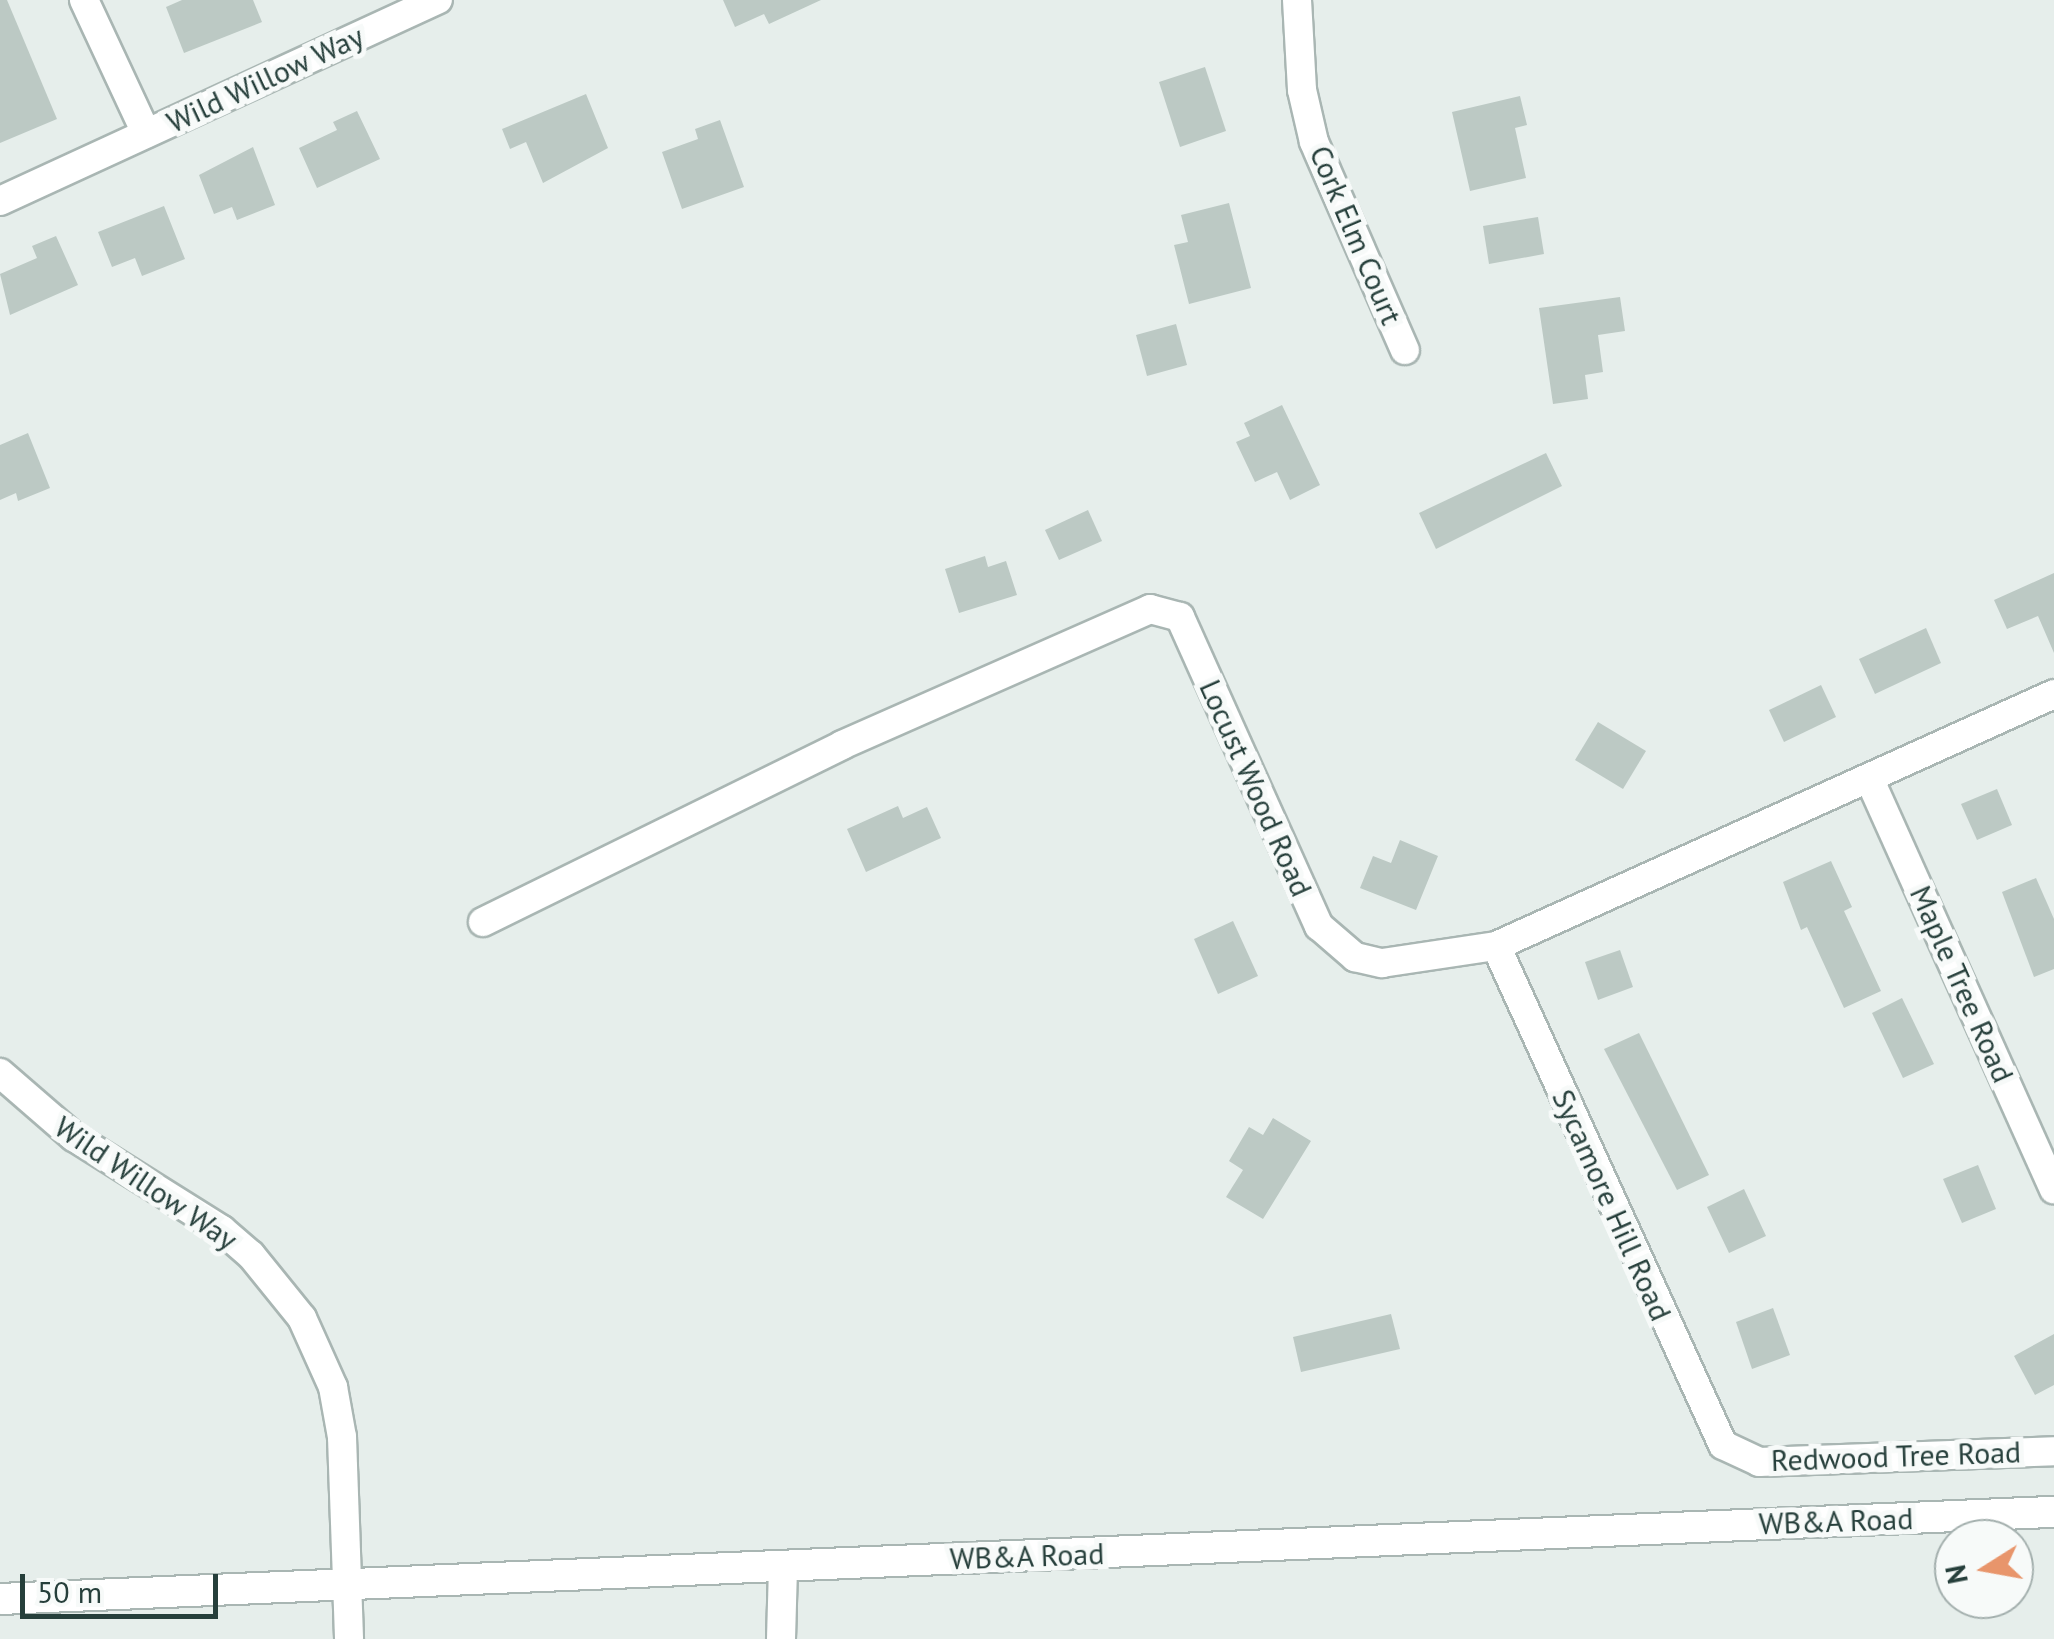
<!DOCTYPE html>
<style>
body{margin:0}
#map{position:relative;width:2054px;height:1639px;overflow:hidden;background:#e6eeeb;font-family:"PT Sans",sans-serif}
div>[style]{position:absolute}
.building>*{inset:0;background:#bcc9c4}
.roads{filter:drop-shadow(2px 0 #a9b6b3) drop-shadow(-2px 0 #a9b6b3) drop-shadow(0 2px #a9b6b3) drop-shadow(0 -2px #a9b6b3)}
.minor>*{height:28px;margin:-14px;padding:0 14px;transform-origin:14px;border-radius:14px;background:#fff}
.tertiary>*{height:30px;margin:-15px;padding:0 15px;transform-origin:15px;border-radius:15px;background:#fff}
span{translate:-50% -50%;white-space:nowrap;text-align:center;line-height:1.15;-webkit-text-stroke:10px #f7faf9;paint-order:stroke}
.street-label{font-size:30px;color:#263f3b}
.north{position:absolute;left:1934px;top:1519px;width:100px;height:100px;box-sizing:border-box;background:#f7faf9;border:2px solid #a3afad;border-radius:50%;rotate:259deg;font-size:28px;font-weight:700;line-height:40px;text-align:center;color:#263f3b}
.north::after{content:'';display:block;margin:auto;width:35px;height:45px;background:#e8956b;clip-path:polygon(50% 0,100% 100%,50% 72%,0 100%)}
.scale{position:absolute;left:20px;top:1574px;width:198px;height:45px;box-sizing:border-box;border:5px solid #263f3b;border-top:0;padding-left:12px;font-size:30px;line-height:35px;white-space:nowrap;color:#263f3b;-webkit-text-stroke:8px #f7faf9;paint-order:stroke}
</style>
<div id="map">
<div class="building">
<i style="clip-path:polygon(0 0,7px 0,57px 119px,0 143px)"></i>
<i style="clip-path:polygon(182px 0,253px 0,262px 22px,184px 53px,166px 7px)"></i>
<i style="clip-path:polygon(723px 0,821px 0,769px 24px,764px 14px,735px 27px)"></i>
<i style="clip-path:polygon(1205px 67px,1226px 131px,1180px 147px,1159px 82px)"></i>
<i style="clip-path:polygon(586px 94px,608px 148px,543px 183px,526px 142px,510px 149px,502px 129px)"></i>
<i style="clip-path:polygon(1520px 96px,1527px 125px,1515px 128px,1526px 178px,1470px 191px,1452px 112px)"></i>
<i style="clip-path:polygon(357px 111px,380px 159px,317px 188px,299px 148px,337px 130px,333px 122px)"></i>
<i style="clip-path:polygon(720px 120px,744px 187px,682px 209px,662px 152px,698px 139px,695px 129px)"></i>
<i style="clip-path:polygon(253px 147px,275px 205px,237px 220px,232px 207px,214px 214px,199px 175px)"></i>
<i style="clip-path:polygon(1229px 203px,1251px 288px,1189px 304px,1174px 245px,1188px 242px,1181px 215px)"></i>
<i style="clip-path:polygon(164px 206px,185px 259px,142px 276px,135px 258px,112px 267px,98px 232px)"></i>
<i style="clip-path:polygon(1538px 217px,1544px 254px,1489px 264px,1483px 226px)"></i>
<i style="clip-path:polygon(56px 236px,78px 285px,10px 315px,0 274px,37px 258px,32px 246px)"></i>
<i style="clip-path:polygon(1620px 297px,1625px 331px,1598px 335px,1603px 372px,1585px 375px,1588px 399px,1553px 404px,1539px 308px)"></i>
<i style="clip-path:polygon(1176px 324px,1187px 365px,1147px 376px,1136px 335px)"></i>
<i style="clip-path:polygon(1282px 405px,1320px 485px,1290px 500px,1277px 472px,1255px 482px,1236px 442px,1250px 436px,1244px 423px)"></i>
<i style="clip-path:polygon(28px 433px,50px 488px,18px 501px,16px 493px,0 500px,0 445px)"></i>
<i style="clip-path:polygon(1546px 453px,1562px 486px,1436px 549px,1419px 513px)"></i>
<i style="clip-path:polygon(1088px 510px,1102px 541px,1059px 560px,1045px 530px)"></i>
<i style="clip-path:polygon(985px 556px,988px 567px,1006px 561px,1017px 595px,959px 613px,945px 569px)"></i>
<i style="clip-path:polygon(2054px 573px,2054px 653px,2038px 616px,2007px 629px,1994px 600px)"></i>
<i style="clip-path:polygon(1926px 628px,1941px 663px,1875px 694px,1859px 659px)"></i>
<i style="clip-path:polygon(1821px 685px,1836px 717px,1784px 742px,1769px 710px)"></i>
<i style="clip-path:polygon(1598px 722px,1646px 751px,1623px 789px,1575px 760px)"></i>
<i style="clip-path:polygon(1997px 789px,2012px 825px,1977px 840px,1961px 804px)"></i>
<i style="clip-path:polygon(898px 806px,903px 818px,927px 807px,941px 838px,866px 872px,847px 829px)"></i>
<i style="clip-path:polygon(1400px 840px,1438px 856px,1416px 910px,1360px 888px,1373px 856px,1391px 863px)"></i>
<i style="clip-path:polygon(1831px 861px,1852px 907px,1844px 911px,1881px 991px,1844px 1008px,1807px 927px,1801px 930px,1783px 882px)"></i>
<i style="clip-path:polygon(2036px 878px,2054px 919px,2054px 969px,2034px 977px,2002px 892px)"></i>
<i style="clip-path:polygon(1233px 921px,1258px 976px,1218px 994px,1194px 939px)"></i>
<i style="clip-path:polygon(1620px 950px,1633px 987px,1598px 1000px,1585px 962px)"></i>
<i style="clip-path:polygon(1902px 998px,1934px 1064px,1903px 1078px,1872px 1013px)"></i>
<i style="clip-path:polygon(1639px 1033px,1709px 1175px,1677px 1190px,1604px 1049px)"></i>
<i style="clip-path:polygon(1273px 1118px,1311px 1141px,1263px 1219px,1226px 1197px,1243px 1170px,1229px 1161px,1249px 1127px,1263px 1135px)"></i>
<i style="clip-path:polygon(1978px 1165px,1996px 1209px,1962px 1223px,1943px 1179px)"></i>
<i style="clip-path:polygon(1744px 1189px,1766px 1236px,1729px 1253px,1707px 1207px)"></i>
<i style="clip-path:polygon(1773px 1308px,1790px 1355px,1752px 1369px,1736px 1322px)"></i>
<i style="clip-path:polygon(1391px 1314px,1400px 1349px,1301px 1372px,1293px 1337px)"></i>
<i style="clip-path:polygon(2054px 1334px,2054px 1385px,2035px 1395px,2014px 1356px)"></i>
</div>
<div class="roads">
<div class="minor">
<i style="left:84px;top:0;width:147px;rotate:65deg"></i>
<i style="left:1297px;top:0;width:90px;rotate:86.8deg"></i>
<i style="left:1302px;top:90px;width:53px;rotate:77deg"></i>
<i style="left:1314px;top:142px;width:227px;rotate:66.4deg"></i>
<i style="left:0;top:201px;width:482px;rotate:-24.7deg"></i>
<i style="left:1869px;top:778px;width:451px;rotate:65.8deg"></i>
<i style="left:483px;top:922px;width:400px;rotate:-26.2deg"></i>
<i style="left:842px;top:745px;width:337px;rotate:-23.8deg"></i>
<i style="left:1150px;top:609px;width:31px;rotate:15deg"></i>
<i style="left:1180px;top:617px;width:339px;rotate:65.8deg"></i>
<i style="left:1319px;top:926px;width:48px;rotate:40.7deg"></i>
<i style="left:1355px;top:957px;width:28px;rotate:13deg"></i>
<i style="left:1382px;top:963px;width:115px;rotate:-8.5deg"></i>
<i style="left:1496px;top:946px;width:612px;rotate:-24.3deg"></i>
<i style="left:1496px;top:946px;width:548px;rotate:65.54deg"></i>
<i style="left:1723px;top:1445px;width:40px;rotate:25deg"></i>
<i style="left:1759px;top:1462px;width:295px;rotate:-2.1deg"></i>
<i style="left:0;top:1073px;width:98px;rotate:40.9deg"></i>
<i style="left:74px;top:1137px;width:175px;rotate:32.1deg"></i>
<i style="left:222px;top:1230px;width:38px;rotate:41deg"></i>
<i style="left:251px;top:1255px;width:81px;rotate:51deg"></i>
<i style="left:302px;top:1318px;width:76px;rotate:65.8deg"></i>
<i style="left:333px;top:1387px;width:51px;rotate:79.8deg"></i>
<i style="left:342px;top:1437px;width:202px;rotate:88deg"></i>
<i style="left:781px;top:1639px;width:73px;rotate:-88.4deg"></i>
</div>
<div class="tertiary">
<i style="left:0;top:1599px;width:2056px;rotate:-2.43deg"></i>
</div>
</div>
<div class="street-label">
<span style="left:265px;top:79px;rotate:-25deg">Wild Willow Way</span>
<span style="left:1356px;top:235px;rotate:67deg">Cork Elm Court</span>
<span style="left:1256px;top:788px;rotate:66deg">Locust Wood Road</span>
<span style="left:1962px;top:984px;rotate:66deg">Maple Tree Road</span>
<span style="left:146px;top:1183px;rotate:34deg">Wild Willow Way</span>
<span style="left:1612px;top:1205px;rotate:66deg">Sycamore Hill Road</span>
<span style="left:1896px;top:1456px;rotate:-2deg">Redwood Tree Road</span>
<span style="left:1836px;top:1521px;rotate:-2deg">WB&amp;A Road</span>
<span style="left:1027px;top:1556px;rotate:-2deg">WB&amp;A Road</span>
</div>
<div class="north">N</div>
<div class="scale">50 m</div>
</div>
